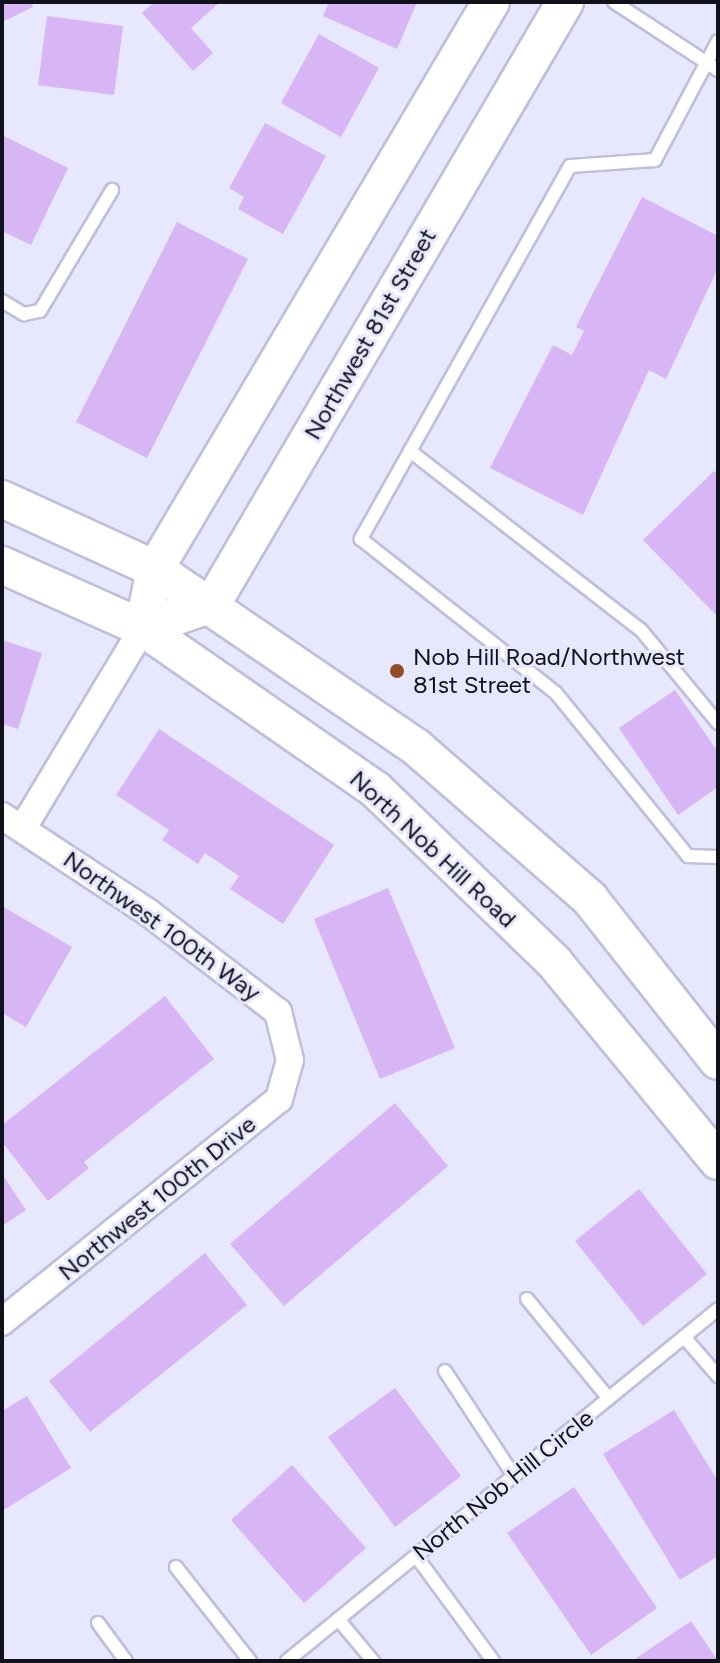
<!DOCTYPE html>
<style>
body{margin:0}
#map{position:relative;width:720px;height:1663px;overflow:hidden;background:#e7e7fe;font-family:Figtree,sans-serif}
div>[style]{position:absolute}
.building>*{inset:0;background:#d8b5f5}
.roads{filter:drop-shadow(2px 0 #bfbfdb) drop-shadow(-2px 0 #bfbfdb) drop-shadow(0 2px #bfbfdb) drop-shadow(0 -2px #bfbfdb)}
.lane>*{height:12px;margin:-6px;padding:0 6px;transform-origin:6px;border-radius:6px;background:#fff}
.street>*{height:26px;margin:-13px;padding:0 13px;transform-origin:13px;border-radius:13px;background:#fff}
.secondary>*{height:36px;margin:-18px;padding:0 18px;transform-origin:18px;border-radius:18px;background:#fff}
.dots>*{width:22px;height:22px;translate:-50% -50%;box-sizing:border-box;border:4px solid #e7e7fe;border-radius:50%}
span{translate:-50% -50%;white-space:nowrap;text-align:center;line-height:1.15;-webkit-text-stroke:6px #e7e7fe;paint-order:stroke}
.street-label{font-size:24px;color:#11111b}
.poi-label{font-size:24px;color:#11111b}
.left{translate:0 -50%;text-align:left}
.frame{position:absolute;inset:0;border:4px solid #11111b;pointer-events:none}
</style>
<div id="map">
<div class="building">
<i style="clip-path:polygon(2px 2px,31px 2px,33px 7px,2px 22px)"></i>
<i style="clip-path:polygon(155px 2px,220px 2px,191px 28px,213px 53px,193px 71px,142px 13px)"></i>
<i style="clip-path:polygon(329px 2px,417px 2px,397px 49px,323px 16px)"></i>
<i style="clip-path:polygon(47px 16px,123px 26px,114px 95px,38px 85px)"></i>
<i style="clip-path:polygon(319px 34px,379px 68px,341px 137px,281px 103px)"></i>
<i style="clip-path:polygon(265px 123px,326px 156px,283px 234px,238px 209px,244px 197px,229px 188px)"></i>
<i style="clip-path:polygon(2px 135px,68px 168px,31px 245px,2px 231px)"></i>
<i style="clip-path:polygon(642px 197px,718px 236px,718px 268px,666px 379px,649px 370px,583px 515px,490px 468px,553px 345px,572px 355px,584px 331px,576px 327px)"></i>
<i style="clip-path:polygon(177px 222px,248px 259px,147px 458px,76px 422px)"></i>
<i style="clip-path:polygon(714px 471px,718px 475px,718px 617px,643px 540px)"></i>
<i style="clip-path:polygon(2px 640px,42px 653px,18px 729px,2px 724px)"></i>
<i style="clip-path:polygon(675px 690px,718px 752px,718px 787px,678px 815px,619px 728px)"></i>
<i style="clip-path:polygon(159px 729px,334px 845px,283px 924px,230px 889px,239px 876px,205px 853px,198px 864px,162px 840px,169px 830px,116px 795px)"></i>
<i style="clip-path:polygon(388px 888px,455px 1048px,380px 1079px,314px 919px)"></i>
<i style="clip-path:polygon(2px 906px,72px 947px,26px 1027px,2px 1013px)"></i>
<i style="clip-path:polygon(165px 996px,214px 1059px,84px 1162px,89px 1168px,48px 1201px,2px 1142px,2px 1125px)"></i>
<i style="clip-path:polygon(395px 1103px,448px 1166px,284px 1306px,230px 1244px)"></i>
<i style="clip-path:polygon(2px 1174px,26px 1210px,2px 1226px)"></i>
<i style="clip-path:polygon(639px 1189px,707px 1274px,643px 1326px,575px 1241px)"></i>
<i style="clip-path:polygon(205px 1253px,247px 1305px,90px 1432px,49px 1381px)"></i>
<i style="clip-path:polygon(395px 1388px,461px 1476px,395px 1527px,328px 1437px)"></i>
<i style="clip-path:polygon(27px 1396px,71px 1468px,2px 1511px,2px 1411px)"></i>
<i style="clip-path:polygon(674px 1410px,718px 1481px,718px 1556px,680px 1580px,603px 1454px)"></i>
<i style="clip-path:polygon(292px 1465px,366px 1548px,304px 1603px,231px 1520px)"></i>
<i style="clip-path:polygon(574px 1487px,657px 1608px,591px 1655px,507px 1533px)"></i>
<i style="clip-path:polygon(691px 1621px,718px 1661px,632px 1661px)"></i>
</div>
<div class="roads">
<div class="lane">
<i style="left:614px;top:2px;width:124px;rotate:33.2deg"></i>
<i style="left:718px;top:41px;width:135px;rotate:117.9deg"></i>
<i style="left:655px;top:160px;width:85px;rotate:176deg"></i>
<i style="left:570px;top:166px;width:428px;rotate:119.3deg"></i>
<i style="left:361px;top:539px;width:248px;rotate:38.3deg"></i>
<i style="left:556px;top:693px;width:210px;rotate:51deg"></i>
<i style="left:688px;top:856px;width:30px;rotate:2deg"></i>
<i style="left:2px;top:301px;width:26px;rotate:31deg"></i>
<i style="left:24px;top:314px;width:16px;rotate:-11deg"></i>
<i style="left:40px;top:311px;width:141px;rotate:-59.2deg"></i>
<i style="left:410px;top:451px;width:292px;rotate:37.8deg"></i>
<i style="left:641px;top:630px;width:121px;rotate:50.4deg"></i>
<i style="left:527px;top:1299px;width:129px;rotate:50.6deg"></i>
<i style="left:684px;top:1337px;width:52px;rotate:48.9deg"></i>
<i style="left:445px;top:1371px;width:126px;rotate:56.7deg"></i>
<i style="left:416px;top:1556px;width:130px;rotate:53.7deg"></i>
<i style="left:176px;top:1567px;width:120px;rotate:51.8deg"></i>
<i style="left:338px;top:1619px;width:55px;rotate:50.2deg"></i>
<i style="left:98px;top:1623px;width:47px;rotate:53.6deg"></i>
<i style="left:287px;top:1661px;width:556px;rotate:-39.24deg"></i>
</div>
<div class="street">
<i style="left:2px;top:816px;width:176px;rotate:33.4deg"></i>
<i style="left:149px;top:913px;width:163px;rotate:37.5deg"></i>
<i style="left:278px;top:1012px;width:49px;rotate:76deg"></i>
<i style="left:290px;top:1060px;width:41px;rotate:105.8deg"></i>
<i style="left:279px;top:1099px;width:356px;rotate:141.2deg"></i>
<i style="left:24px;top:826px;width:231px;rotate:-59deg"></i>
</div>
<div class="secondary">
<i style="left:2px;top:499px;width:168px;rotate:24.6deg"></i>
<i style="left:155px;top:569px;width:316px;rotate:34.3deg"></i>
<i style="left:416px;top:747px;width:231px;rotate:41.1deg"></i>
<i style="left:590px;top:899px;width:206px;rotate:51.7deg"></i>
<i style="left:2px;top:565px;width:154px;rotate:24.1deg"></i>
<i style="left:143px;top:628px;width:284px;rotate:34.8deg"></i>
<i style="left:376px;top:790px;width:248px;rotate:44deg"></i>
<i style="left:554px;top:962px;width:258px;rotate:50.5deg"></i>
<i style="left:143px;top:628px;width:73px;rotate:-19.2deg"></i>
<i style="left:212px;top:604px;width:698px;rotate:-59.61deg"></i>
<i style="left:143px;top:628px;width:60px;rotate:-78.5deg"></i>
<i style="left:155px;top:569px;width:659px;rotate:-59.35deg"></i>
</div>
</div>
<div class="dots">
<i style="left:397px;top:671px;background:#934b28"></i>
</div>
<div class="street-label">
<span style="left:370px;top:334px;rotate:-60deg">Northwest 81st Street</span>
<span style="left:433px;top:849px;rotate:43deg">North Nob Hill Road</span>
<span style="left:162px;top:926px;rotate:36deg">Northwest 100th Way</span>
<span style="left:157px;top:1198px;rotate:-39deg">Northwest 100th Drive</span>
<span style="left:503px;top:1485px;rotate:-39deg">North Nob Hill Circle</span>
</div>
<div class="poi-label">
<span class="left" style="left:413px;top:671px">Nob Hill Road/Northwest<br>81st Street</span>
</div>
<div class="frame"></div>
</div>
